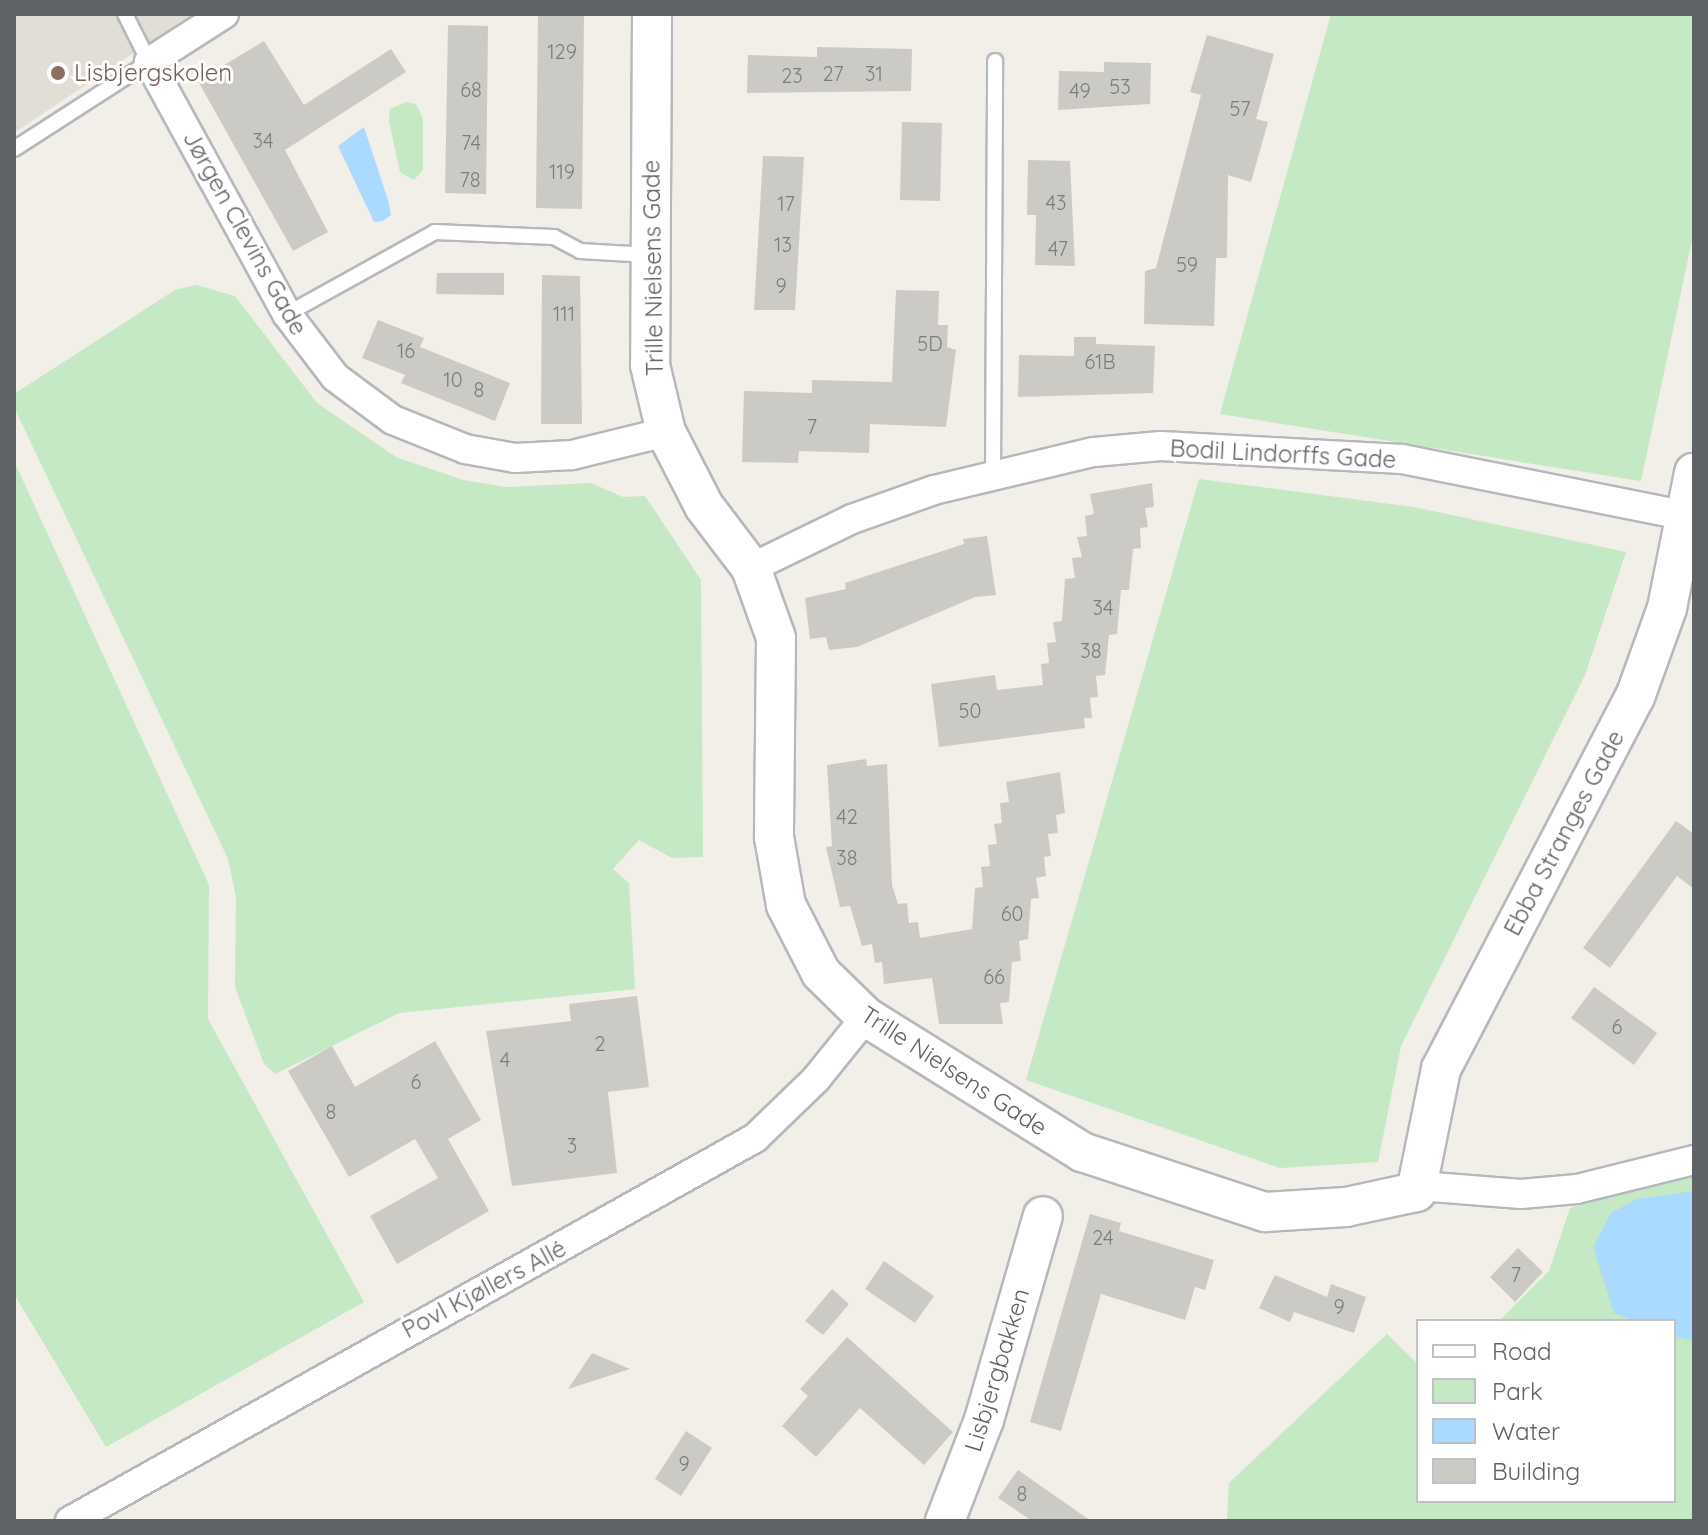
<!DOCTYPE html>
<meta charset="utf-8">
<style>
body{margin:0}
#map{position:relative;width:1708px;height:1535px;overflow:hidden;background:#f1efe8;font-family:Quicksand,sans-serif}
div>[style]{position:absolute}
.education>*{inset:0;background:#e1ded6}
.green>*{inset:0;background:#c5e8c5}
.water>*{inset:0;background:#aadaff}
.building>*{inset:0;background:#cccac5}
.roads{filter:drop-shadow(2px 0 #b5b8bc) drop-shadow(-2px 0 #b5b8bc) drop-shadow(0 2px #b5b8bc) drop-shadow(0 -2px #b5b8bc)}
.lane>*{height:14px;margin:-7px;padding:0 7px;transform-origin:7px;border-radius:7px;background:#fff}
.street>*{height:28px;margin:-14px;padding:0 14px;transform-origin:14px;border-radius:14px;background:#fff}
.secondary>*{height:38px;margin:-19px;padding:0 19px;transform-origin:19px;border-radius:19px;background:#fff}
.dots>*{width:22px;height:22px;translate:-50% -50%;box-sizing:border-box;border:4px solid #fff;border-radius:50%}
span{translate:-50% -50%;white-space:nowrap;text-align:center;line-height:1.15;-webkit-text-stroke:6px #fff;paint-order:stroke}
.number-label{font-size:20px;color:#7a7d7f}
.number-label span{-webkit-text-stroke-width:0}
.education-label{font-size:24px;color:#785e54}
.left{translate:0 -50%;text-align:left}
.street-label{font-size:24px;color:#5f6368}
.frame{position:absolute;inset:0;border:16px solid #5f6368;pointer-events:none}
.legend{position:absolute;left:1416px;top:1319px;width:260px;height:184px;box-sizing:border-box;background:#fff;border:2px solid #bfc1c3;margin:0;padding:10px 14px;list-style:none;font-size:24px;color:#5f6368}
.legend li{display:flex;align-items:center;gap:16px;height:40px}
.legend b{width:40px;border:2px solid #bfc1c3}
</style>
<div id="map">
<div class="education">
<i style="clip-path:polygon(14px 14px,192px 14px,14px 133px)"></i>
</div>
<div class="green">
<i style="clip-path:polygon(1331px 14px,1694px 14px,1694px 231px,1641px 481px,1220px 414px)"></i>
<i style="clip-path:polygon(406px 102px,416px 104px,423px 119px,423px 170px,414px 180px,400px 172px,389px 121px,390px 109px)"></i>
<i style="clip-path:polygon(196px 285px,235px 296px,317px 403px,396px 457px,463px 480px,506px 487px,591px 483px,623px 497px,645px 496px,701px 580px,703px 857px,672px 858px,639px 840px,613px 869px,629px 883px,635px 989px,399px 1013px,275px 1074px,264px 1064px,235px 987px,236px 897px,228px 859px,14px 407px,14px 394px,175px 290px)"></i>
<i style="clip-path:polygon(14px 461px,209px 885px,208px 1019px,364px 1302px,106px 1447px,14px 1294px)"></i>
<i style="clip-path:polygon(1199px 479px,1414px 507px,1626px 552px,1585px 675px,1401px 1046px,1378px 1162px,1280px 1168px,1026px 1080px)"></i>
<i style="clip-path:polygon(1694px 1172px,1694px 1521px,1227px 1521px,1229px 1483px,1387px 1334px,1418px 1364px,1418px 1501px,1674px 1501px,1674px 1321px,1499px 1321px,1549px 1271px,1570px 1208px)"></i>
</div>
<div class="water">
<i style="clip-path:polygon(364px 127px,388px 200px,391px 215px,383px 221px,374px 222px,338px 146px)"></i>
<i style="clip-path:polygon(1694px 1191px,1694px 1341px,1674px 1336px,1674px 1321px,1634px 1321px,1614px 1313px,1593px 1247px,1611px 1213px,1637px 1199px)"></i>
</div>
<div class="building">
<i style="clip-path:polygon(538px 14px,584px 14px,582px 209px,536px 208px)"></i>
<i style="clip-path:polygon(448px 25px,488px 26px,486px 194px,445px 193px)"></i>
<i style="clip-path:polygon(1207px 35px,1274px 54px,1256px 119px,1268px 122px,1251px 182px,1228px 175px,1227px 258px,1216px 258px,1214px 326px,1144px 324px,1145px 271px,1156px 268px,1201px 95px,1190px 92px)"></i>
<i style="clip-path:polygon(264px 41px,304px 105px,391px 49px,406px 72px,285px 150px,328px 232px,293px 251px,198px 81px)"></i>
<i style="clip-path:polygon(817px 47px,912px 49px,911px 91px,747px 93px,748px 55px,817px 57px)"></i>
<i style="clip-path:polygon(1104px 62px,1151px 63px,1150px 104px,1058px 110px,1059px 71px,1104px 72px)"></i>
<i style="clip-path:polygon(902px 122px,942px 123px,940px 201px,900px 200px)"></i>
<i style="clip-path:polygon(763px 156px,804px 157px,795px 310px,754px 310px)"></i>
<i style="clip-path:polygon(1028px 160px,1070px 161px,1075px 266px,1035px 265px,1036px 215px,1027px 215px)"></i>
<i style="clip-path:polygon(437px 273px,504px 273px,504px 295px,436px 294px)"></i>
<i style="clip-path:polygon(542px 275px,580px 276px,582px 424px,541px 424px)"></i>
<i style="clip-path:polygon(896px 290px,939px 291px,938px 325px,948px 325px,947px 347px,956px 350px,946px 427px,870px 424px,869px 453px,799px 451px,798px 463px,742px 462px,744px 391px,812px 393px,812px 380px,892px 382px)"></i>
<i style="clip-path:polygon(378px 320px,424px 338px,420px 347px,510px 383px,495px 421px,401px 383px,405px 375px,362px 358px)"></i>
<i style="clip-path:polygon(1074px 337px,1096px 337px,1096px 344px,1155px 346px,1153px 393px,1018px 397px,1019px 355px,1074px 356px)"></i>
<i style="clip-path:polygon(1152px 483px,1154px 507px,1145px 508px,1148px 527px,1140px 528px,1141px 548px,1133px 549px,1129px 590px,1121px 590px,1117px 634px,1109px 635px,1105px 675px,1096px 676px,1098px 697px,1090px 698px,1092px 718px,1084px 718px,1085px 728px,939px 747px,931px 684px,995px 675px,997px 690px,1043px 685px,1041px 664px,1049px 663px,1047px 643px,1056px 642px,1053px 622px,1062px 621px,1065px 579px,1075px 578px,1072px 558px,1082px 557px,1077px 537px,1087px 536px,1085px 516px,1094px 514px,1090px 494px)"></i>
<i style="clip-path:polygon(987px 536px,996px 595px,975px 597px,857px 647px,829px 650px,826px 637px,810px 639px,805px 598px,846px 589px,845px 583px,964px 544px,963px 539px)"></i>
<i style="clip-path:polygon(866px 759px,867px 766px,887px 764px,892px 885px,898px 904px,907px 903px,909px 923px,918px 922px,920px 938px,972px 929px,975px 888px,983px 887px,981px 867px,990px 866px,988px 845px,997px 844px,994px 824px,1002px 823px,1000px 803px,1009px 802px,1006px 782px,1060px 772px,1065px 813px,1056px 815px,1058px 833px,1048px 834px,1051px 856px,1044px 857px,1046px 876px,1036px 878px,1039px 898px,1031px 899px,1028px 939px,1019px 941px,1021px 961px,1012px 962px,1009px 1002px,1000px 1003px,1003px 1024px,939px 1024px,932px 978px,884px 984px,882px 962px,875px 963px,872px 944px,862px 946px,850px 906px,840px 907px,826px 847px,832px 846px,827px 765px)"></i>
<i style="clip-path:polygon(1676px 821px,1694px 834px,1694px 889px,1677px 876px,1610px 968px,1583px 948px)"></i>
<i style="clip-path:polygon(1594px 987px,1657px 1033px,1634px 1065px,1571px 1018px)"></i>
<i style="clip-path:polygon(637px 996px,649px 1087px,608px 1092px,617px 1173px,512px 1186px,486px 1031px,571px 1021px,569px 1004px)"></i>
<i style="clip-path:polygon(435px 1041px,481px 1120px,448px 1139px,489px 1211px,397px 1264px,370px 1216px,438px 1178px,415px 1139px,349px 1177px,288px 1071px,332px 1046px,355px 1087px)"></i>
<i style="clip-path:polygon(1090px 1214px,1121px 1223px,1119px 1231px,1214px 1260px,1205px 1290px,1195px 1287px,1185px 1320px,1101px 1294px,1061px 1431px,1030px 1422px)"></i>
<i style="clip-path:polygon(1518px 1248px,1543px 1272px,1515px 1302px,1490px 1277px)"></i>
<i style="clip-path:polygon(884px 1261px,934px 1296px,915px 1323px,865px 1289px)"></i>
<i style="clip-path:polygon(1275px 1275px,1327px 1297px,1331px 1284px,1366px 1297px,1354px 1333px,1294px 1312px,1290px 1322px,1259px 1308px)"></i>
<i style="clip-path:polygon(832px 1289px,849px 1304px,823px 1335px,805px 1321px)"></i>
<i style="clip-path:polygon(847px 1337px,953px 1432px,924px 1465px,860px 1408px,816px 1457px,782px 1426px,808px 1396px,800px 1389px)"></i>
<i style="clip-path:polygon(592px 1353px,630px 1369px,568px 1389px)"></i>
<i style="clip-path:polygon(686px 1431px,712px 1448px,681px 1496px,655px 1479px)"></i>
<i style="clip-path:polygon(1018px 1470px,1091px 1521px,1032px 1521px,998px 1498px)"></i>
</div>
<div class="roads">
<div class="lane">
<i style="left:14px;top:149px;width:161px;rotate:-32.8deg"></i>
<i style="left:149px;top:62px;width:54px;rotate:-116.6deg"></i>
<i style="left:287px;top:314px;width:169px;rotate:-29deg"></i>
<i style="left:435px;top:232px;width:119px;rotate:2.4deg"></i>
<i style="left:554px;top:237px;width:30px;rotate:28deg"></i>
<i style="left:580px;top:251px;width:69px;rotate:3.3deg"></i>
<i style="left:993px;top:473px;width:412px;rotate:-89.7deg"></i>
</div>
<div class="street">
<i style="left:224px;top:14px;width:89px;rotate:147.4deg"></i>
<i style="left:149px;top:62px;width:287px;rotate:61.3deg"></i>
<i style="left:287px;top:314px;width:79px;rotate:52.7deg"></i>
<i style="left:335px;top:377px;width:72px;rotate:36.6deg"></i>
<i style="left:393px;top:420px;width:78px;rotate:21.9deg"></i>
<i style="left:465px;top:449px;width:51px;rotate:10.2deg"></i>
<i style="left:515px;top:458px;width:57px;rotate:-3deg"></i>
<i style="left:572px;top:455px;width:97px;rotate:-13.7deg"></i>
<i style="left:751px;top:568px;width:112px;rotate:-25.9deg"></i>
<i style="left:852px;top:519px;width:87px;rotate:-19.5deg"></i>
<i style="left:934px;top:490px;width:164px;rotate:-13.4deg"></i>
<i style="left:1094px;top:452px;width:67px;rotate:-5.1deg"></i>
<i style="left:1161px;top:446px;width:241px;rotate:3.1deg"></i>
<i style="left:1402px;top:459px;width:291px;rotate:11.3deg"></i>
<i style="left:1420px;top:1186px;width:101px;rotate:4.5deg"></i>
<i style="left:1521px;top:1194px;width:56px;rotate:-5.1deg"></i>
<i style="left:1577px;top:1189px;width:121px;rotate:-13.9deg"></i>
<i style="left:70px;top:1521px;width:785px;rotate:-29.21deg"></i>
<i style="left:755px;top:1138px;width:85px;rotate:-44deg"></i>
<i style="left:816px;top:1079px;width:80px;rotate:-51.1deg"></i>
</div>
<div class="secondary">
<i style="left:652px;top:14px;width:351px;rotate:90.3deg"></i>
<i style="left:650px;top:365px;width:69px;rotate:76.6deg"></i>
<i style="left:666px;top:432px;width:83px;rotate:62.8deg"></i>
<i style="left:704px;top:506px;width:78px;rotate:52.8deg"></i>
<i style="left:751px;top:568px;width:74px;rotate:70.3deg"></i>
<i style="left:776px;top:638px;width:199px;rotate:90.6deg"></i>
<i style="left:774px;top:837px;width:69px;rotate:80deg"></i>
<i style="left:786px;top:905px;width:76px;rotate:62.8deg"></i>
<i style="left:821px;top:973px;width:63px;rotate:44.4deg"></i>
<i style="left:866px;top:1017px;width:255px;rotate:32deg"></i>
<i style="left:1082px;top:1152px;width:193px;rotate:18.2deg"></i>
<i style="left:1265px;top:1212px;width:81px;rotate:-3.5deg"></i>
<i style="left:1346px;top:1207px;width:72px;rotate:-12.1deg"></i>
<i style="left:1416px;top:1192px;width:126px;rotate:-78.5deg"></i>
<i style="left:1441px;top:1069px;width:420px;rotate:-62.5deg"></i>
<i style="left:1635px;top:697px;width:95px;rotate:-70.2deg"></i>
<i style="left:1667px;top:608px;width:138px;rotate:-78.7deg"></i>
<i style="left:945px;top:1521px;width:108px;rotate:-68.9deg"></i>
<i style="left:984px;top:1420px;width:212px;rotate:-73.9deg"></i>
</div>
</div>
<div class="dots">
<i style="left:58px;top:73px;background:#8d6e63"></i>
</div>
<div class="number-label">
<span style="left:562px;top:51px">129</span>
<span style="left:833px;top:73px">27</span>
<span style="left:874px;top:73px">31</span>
<span style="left:792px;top:75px">23</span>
<span style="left:1120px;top:86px">53</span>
<span style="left:471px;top:89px">68</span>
<span style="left:1080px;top:90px">49</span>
<span style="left:1240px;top:108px">57</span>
<span style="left:263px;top:140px">34</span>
<span style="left:471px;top:142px">74</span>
<span style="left:562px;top:171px">119</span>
<span style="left:470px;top:179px">78</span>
<span style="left:1056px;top:202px">43</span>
<span style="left:786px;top:203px">17</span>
<span style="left:783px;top:244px">13</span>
<span style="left:1058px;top:248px">47</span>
<span style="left:1187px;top:264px">59</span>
<span style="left:781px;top:285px">9</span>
<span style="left:564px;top:313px">111</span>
<span style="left:930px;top:343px">5D</span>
<span style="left:406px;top:350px">16</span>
<span style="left:1100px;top:361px">61B</span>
<span style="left:453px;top:379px">10</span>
<span style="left:479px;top:389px">8</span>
<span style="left:812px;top:426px">7</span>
<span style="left:1103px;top:607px">34</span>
<span style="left:1091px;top:650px">38</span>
<span style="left:970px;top:710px">50</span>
<span style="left:847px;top:816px">42</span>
<span style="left:847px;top:857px">38</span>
<span style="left:1012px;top:913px">60</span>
<span style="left:994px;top:976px">66</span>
<span style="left:1617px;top:1026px">6</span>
<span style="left:600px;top:1043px">2</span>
<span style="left:505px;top:1059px">4</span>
<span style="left:416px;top:1081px">6</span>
<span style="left:331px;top:1111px">8</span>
<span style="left:572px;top:1145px">3</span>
<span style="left:1103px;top:1237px">24</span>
<span style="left:1516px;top:1274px">7</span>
<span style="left:1339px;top:1306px">9</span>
<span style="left:684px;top:1463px">9</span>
<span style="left:1022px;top:1493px">8</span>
</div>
<div class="education-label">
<span class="left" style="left:74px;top:73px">Lisbjergskolen</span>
</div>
<div class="street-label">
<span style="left:245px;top:233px;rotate:61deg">Jørgen Clevins Gade</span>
<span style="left:653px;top:268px;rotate:-91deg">Trille Nielsens Gade</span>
<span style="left:1283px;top:454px;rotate:3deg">Bodil Lindorffs Gade</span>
<span style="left:1564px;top:833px;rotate:-62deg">Ebba Stranges Gade</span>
<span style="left:954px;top:1071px;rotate:33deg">Trille Nielsens Gade</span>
<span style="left:484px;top:1289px;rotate:-28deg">Povl Kjøllers Allé</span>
<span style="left:997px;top:1370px;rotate:-73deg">Lisbjergbakken</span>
</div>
<div class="frame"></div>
<ul class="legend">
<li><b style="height:10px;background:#fff"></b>Road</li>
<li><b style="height:22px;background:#c5e8c5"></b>Park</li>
<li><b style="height:22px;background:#aadaff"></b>Water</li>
<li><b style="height:22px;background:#cccac5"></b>Building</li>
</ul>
</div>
